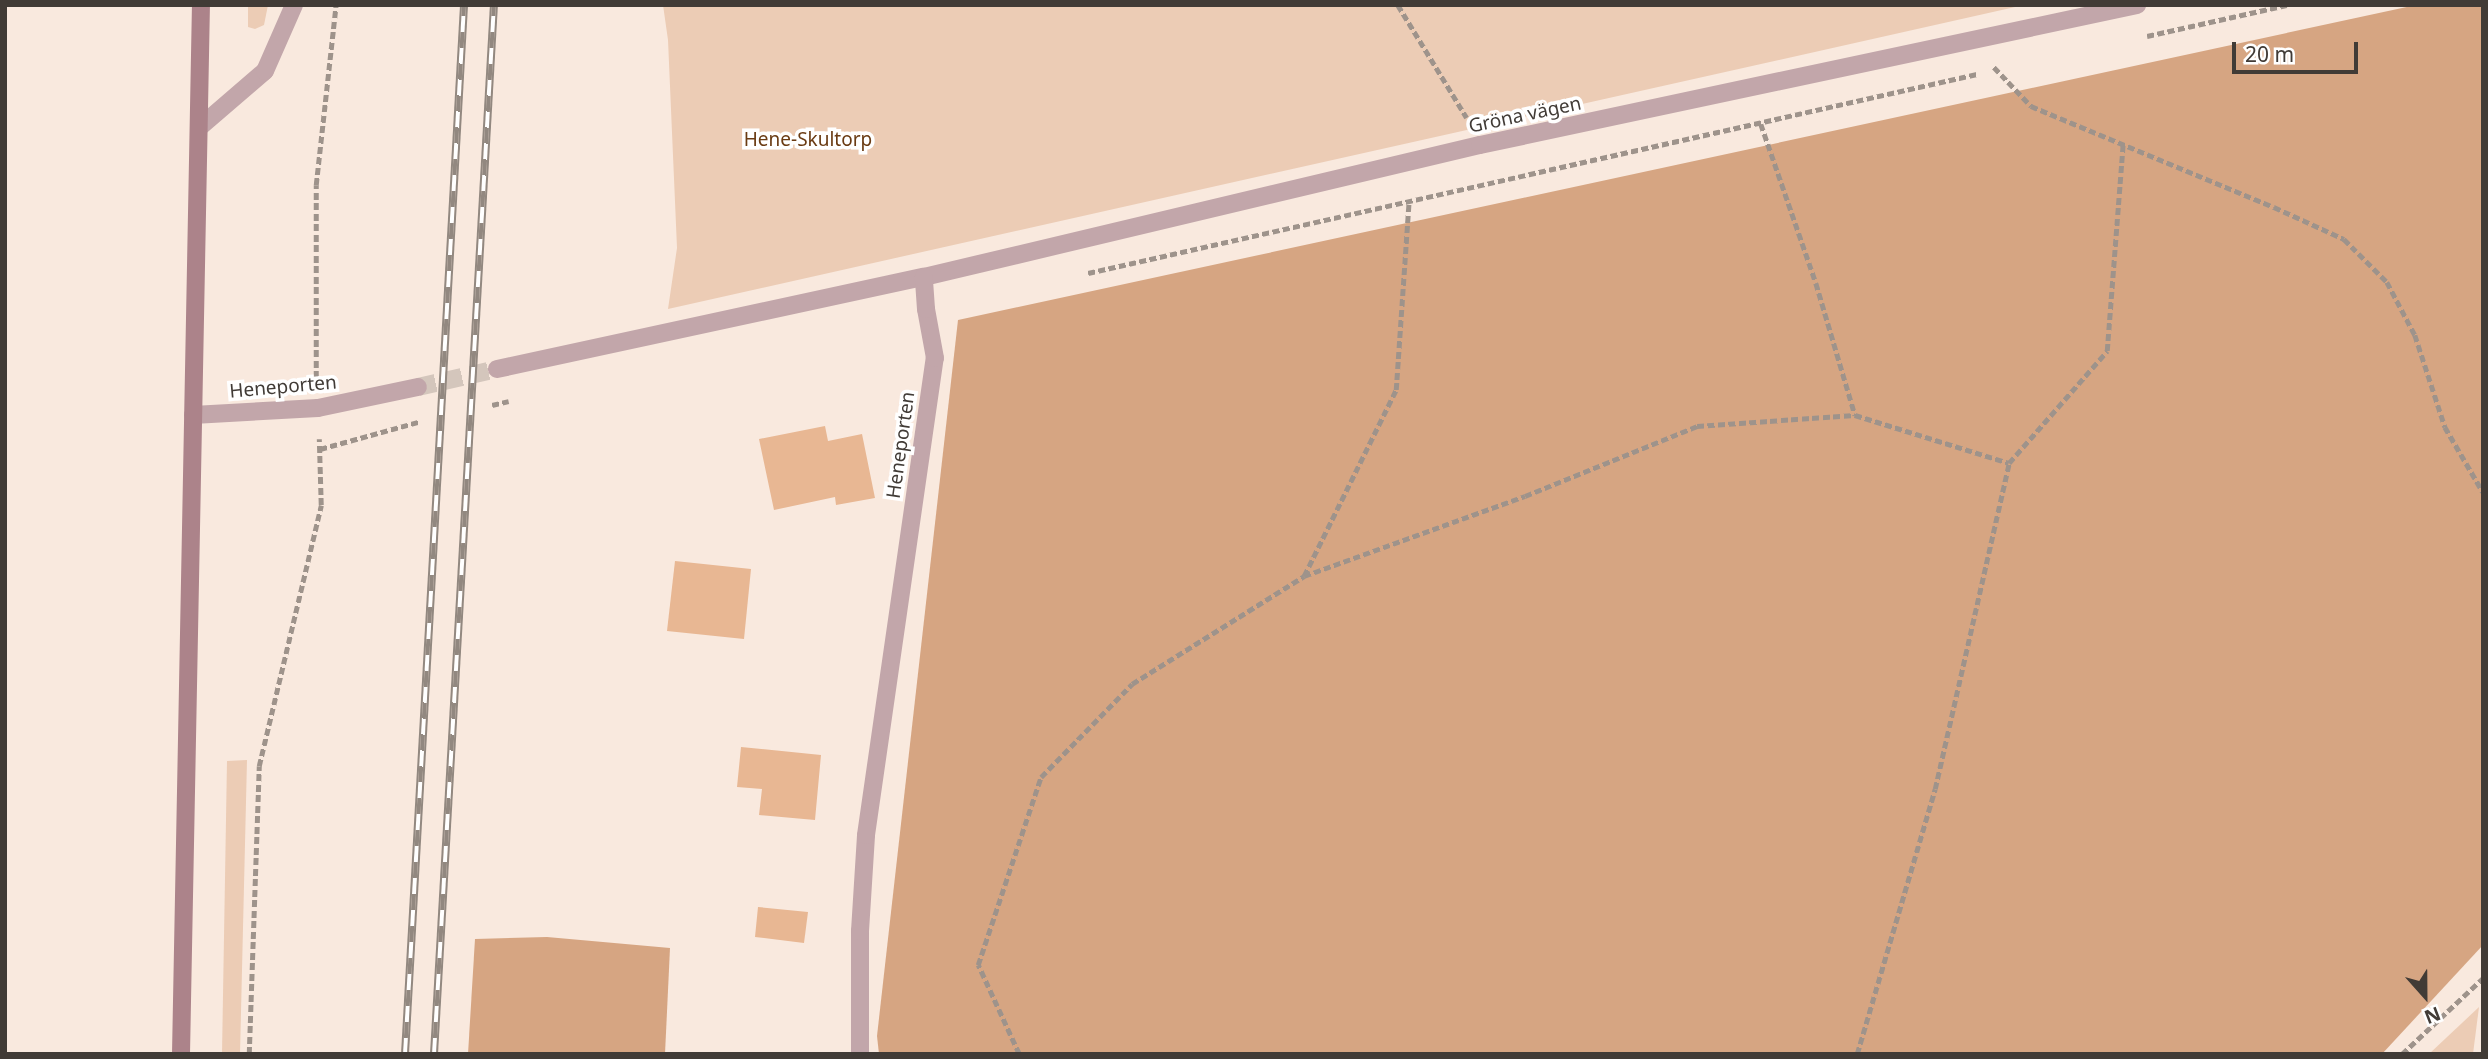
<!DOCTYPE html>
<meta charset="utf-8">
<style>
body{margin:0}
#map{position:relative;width:2488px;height:1059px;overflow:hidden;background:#f9e9de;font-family:"Noto Sans",sans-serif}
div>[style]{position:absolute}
.green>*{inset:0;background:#ecccb5}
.forest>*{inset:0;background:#d6a582}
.building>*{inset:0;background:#e8b793}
.minor-tunnel>*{height:18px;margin-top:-9px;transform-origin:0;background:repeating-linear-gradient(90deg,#d4c6bc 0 18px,transparent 0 27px)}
.path>*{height:4.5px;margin-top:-2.25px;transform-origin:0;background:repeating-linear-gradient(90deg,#9e938b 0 7px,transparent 0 10.5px)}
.service>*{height:18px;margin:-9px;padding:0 9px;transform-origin:9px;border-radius:9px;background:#c2a6aa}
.minor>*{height:18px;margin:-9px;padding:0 9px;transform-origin:9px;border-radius:9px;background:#c2a6aa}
.secondary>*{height:18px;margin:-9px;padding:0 9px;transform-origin:9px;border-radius:9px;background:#ac838a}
.rail>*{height:8px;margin-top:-4px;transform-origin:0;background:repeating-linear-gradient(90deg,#fff 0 16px,#928880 0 32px);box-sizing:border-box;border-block:2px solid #928880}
span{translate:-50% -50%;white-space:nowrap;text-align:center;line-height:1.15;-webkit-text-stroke:7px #fff;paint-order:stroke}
.street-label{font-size:19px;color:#413b36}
.park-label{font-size:19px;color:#6a3b13}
.frame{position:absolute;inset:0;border:7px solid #413b36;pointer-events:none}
.north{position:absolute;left:2390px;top:961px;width:70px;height:70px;-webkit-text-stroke:5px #fff;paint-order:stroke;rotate:159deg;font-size:19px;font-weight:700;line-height:28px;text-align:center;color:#413b36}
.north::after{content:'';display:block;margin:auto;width:24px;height:32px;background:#413b36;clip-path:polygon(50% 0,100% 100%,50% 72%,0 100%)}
.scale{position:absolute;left:2232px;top:42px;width:126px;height:32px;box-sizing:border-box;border:4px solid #413b36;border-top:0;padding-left:9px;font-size:21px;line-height:24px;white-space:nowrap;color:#413b36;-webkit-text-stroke:5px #fff;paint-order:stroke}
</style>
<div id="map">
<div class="green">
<i style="clip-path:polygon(248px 5px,268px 5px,264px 25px,255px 29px,248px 27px)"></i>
<i style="clip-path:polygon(663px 5px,2024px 5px,668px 309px,677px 248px,668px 40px)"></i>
<i style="clip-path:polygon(247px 760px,240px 1054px,222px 1054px,227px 761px)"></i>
<i style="clip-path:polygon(2479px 1007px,2473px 1054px,2429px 1054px)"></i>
</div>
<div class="forest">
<i style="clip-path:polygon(2416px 5px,2483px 5px,2483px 945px,2382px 1054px,879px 1054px,877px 1036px,958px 320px)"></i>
<i style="clip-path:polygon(547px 937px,670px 948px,665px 1054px,468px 1054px,475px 939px)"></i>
</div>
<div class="building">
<i style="clip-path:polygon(825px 426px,828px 441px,862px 434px,875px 498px,836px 505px,835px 497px,774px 510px,759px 439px)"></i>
<i style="clip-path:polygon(675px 561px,751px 569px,744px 639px,667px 631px)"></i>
<i style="clip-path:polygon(741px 747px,821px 755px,815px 820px,759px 815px,762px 789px,737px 787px)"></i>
<i style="clip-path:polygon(758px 907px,808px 912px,804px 943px,755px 937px)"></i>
</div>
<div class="minor-tunnel">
<i style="left:418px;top:387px;width:81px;rotate:-12.8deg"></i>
</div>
<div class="path">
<i style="left:1398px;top:5px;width:132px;rotate:58.6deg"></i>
<i style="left:2147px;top:36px;width:143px;rotate:-12.5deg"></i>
<i style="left:1994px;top:67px;width:54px;rotate:46.5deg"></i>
<i style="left:2031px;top:106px;width:263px;rotate:22.6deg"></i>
<i style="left:2274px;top:207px;width:77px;rotate:24.6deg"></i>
<i style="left:2344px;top:239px;width:61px;rotate:45deg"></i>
<i style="left:2387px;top:282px;width:60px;rotate:62.2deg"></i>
<i style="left:2415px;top:335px;width:97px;rotate:71.9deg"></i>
<i style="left:2445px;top:427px;width:75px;rotate:59.7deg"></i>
<i style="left:1761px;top:124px;width:168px;rotate:70.9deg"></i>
<i style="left:1816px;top:283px;width:138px;rotate:73.5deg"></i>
<i style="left:1088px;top:273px;width:911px;rotate:-12.62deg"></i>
<i style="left:316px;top:378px;width:193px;rotate:-90deg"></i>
<i style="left:316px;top:185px;width:181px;rotate:-83.7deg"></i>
<i style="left:492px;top:405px;width:17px;rotate:-13deg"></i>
<i style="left:320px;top:449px;width:102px;rotate:-15.4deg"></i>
<i style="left:1304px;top:576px;width:208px;rotate:-63.7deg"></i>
<i style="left:1396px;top:390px;width:189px;rotate:-86.1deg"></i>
<i style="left:249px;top:1054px;width:288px;rotate:-88deg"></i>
<i style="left:259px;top:766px;width:268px;rotate:-76.6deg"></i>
<i style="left:321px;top:505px;width:66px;rotate:-91.7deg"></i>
<i style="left:1019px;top:1054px;width:98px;rotate:-114.7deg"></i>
<i style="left:978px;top:965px;width:198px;rotate:-71.5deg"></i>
<i style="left:1041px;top:777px;width:130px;rotate:-45.6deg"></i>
<i style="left:1132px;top:684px;width:203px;rotate:-32.1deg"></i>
<i style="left:1304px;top:576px;width:235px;rotate:-19.9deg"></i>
<i style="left:1525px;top:496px;width:186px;rotate:-22.1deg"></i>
<i style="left:1697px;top:426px;width:158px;rotate:-4deg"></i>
<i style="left:1855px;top:415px;width:161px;rotate:17.3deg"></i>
<i style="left:1857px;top:1054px;width:276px;rotate:-73.6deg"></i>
<i style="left:1935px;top:789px;width:334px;rotate:-77.2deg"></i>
<i style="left:2009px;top:463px;width:149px;rotate:-48.8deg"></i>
<i style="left:2107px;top:351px;width:208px;rotate:-85.6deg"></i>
<i style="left:2402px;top:1054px;width:111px;rotate:-43.2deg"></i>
</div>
<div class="service">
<i style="left:201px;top:126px;width:84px;rotate:-40.7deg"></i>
<i style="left:265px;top:71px;width:72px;rotate:-66.3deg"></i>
</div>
<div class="minor">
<i style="left:497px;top:369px;width:437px;rotate:-12.2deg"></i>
<i style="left:924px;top:277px;width:571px;rotate:-13.36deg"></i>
<i style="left:1480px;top:145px;width:672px;rotate:-12.03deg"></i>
<i style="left:193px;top:415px;width:125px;rotate:-3.2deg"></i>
<i style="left:318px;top:408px;width:102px;rotate:-11.9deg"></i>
<i style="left:860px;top:1054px;width:123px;rotate:-90deg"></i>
<i style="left:860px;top:931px;width:96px;rotate:-86.4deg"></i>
<i style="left:866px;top:835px;width:482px;rotate:-81.8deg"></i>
<i style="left:935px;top:358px;width:50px;rotate:-100.4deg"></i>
<i style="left:926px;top:309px;width:32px;rotate:-94deg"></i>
</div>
<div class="secondary">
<i style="left:181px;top:1054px;width:1049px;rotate:-88.91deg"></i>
</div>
<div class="rail">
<i style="left:405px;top:1054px;width:1051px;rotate:-86.78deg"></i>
<i style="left:434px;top:1054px;width:1051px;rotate:-86.73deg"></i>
</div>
<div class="street-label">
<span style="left:1525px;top:115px;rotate:-12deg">Gröna vägen</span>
<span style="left:283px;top:387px;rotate:-5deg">Heneporten</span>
<span style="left:901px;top:445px;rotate:-82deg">Heneporten</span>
</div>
<div class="park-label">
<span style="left:808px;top:140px">Hene-Skultorp</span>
</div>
<div class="frame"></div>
<div class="north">N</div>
<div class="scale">20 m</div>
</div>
